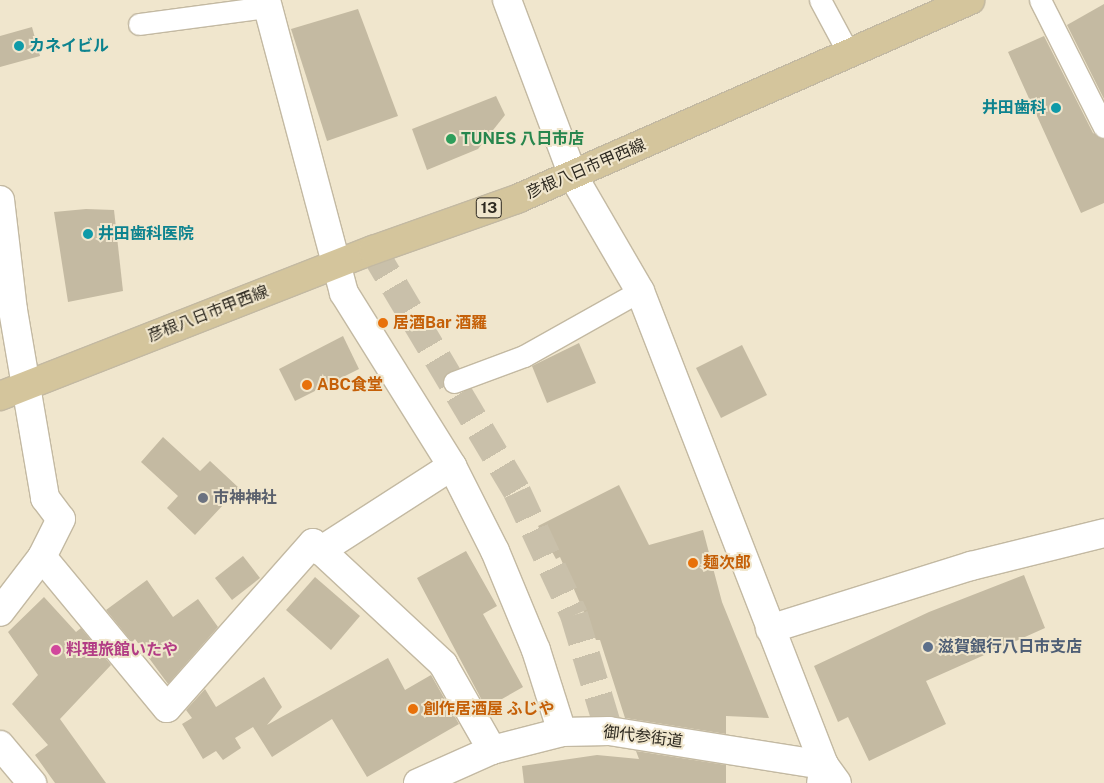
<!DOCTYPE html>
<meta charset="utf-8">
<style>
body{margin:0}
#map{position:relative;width:1104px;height:783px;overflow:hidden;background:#f0e6cd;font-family:"Public Sans","Noto Sans JP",sans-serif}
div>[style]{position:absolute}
.building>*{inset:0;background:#c4baa2}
.minor-tunnel>*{height:28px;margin-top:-14px;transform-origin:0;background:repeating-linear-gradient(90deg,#c9c0aa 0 28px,transparent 0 42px)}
.roads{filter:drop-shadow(1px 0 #c3b9a2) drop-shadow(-1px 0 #c3b9a2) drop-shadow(0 1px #c3b9a2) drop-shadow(0 -1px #c3b9a2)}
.service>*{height:21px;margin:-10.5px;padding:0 10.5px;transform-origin:10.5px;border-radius:10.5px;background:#fff}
.minor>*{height:28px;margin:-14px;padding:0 14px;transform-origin:14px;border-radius:14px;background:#fff}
.tertiary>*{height:28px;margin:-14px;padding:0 14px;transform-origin:14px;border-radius:14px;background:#fff}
.primary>*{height:28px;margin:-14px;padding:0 14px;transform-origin:14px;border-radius:14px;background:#d4c59c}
.dots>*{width:14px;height:14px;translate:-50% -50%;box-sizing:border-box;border:2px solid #f0e6cd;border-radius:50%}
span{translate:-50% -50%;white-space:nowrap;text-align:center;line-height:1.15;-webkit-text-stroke:4px #f0e6cd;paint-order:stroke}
.shield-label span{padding:1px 4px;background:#f0e6cd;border:1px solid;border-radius:4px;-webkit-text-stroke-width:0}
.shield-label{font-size:15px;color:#2d2920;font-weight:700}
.culture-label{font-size:16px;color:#0d838f;font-weight:700}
.left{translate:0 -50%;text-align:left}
.right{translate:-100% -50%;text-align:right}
.leisure-label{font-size:16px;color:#27864d;font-weight:700}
.street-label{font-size:16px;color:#2d2920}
.food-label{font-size:16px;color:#c56008;font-weight:700}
.worship-label{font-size:16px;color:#5b616d;font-weight:700}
.service-label{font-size:16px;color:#4e5e75;font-weight:700}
.hotel-label{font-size:16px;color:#b23c85;font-weight:700}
</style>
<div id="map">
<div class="building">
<i style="clip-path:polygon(1104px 4px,1104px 99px,1067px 25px)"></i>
<i style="clip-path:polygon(358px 9px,398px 116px,327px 141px,291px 29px)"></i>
<i style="clip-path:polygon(32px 27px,40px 56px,0 67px,0 36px)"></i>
<i style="clip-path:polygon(1044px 36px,1093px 133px,1104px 139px,1104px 203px,1081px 213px,1008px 52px)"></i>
<i style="clip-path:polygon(496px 96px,505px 115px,478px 149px,427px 170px,412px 129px)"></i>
<i style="clip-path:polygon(86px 209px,114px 210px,123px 291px,68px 302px,54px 212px)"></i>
<i style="clip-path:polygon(343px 336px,359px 369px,295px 401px,279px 369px)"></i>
<i style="clip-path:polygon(579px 343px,596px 383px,547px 403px,532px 366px)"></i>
<i style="clip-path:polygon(742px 345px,767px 395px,721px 418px,696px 368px)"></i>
<i style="clip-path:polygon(163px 437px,200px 471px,210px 461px,239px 488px,195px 535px,167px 508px,178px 496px,141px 462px)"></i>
<i style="clip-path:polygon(619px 485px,649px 545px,703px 530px,722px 602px,769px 718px,726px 716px,726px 734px,625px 718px,600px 640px,596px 640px,560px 557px,556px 559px,538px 526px)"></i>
<i style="clip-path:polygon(466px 551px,497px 606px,483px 614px,523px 687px,486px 708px,417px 578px)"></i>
<i style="clip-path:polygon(243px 556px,260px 578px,232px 600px,215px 578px)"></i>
<i style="clip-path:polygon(1024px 575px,1045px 628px,926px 681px,946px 724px,869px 761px,848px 717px,838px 722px,814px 666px,929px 612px)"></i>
<i style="clip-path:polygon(315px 577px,360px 616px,331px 650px,286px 610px)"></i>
<i style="clip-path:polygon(147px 580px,173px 617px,198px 599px,218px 627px,168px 684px,135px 639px,132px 642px,106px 610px)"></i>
<i style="clip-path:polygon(44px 597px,76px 632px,81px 628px,111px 665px,60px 719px,106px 783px,55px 783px,35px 755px,48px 745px,12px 704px,38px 675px,8px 632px)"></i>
<i style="clip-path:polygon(388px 658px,405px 690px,431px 675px,459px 724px,367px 777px,332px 719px,272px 757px,253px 727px,235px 738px,241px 748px,223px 760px,216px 751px,203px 759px,182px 724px,192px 718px,186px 710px,205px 689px,216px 707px,264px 677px,282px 707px,267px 725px)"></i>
<i style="clip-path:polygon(636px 751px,726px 765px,726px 783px,524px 783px,522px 766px,597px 755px,639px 759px)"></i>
</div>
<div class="minor-tunnel">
<i style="left:373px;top:250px;width:282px;rotate:59.2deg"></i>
<i style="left:517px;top:492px;width:136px;rotate:65.1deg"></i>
<i style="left:574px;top:615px;width:121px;rotate:73.2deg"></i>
</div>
<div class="roads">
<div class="service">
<i style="left:820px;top:0;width:61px;rotate:61.8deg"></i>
<i style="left:1040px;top:0;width:142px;rotate:63.3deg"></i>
<i style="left:139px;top:24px;width:129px;rotate:-7.6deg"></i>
<i style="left:454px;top:382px;width:75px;rotate:-20.4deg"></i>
<i style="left:524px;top:356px;width:133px;rotate:-29.3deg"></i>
</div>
<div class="minor">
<i style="left:266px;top:0;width:303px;rotate:75.1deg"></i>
<i style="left:344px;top:293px;width:204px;rotate:58deg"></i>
<i style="left:452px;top:466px;width:95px;rotate:63.2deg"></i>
<i style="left:495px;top:551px;width:107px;rotate:67.5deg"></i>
<i style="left:536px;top:650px;width:86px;rotate:72.4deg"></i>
<i style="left:0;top:200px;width:111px;rotate:83.3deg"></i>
<i style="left:13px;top:310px;width:191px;rotate:80.3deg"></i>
<i style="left:45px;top:498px;width:26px;rotate:53deg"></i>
<i style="left:61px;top:519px;width:42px;rotate:116.6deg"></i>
<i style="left:42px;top:557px;width:69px;rotate:127.4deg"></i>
<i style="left:320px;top:551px;width:157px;rotate:-32.8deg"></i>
<i style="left:42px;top:557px;width:196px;rotate:50.4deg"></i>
<i style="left:167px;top:708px;width:220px;rotate:-48.5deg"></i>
<i style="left:313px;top:543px;width:178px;rotate:42.9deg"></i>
<i style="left:443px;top:664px;width:99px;rotate:60.3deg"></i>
<i style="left:770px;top:629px;width:211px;rotate:-17.4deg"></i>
<i style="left:971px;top:566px;width:137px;rotate:-13.9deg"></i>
<i style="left:0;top:745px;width:50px;rotate:49.9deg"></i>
<i style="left:418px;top:783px;width:81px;rotate:-24deg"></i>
<i style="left:492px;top:750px;width:72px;rotate:-14.4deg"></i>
<i style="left:562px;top:732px;width:47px;rotate:-1.2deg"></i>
<i style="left:609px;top:731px;width:218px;rotate:9deg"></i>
<i style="left:824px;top:765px;width:18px;rotate:99deg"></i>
</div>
<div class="tertiary">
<i style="left:507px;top:0;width:188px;rotate:69.4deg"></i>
<i style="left:573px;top:176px;width:133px;rotate:59.8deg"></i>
<i style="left:640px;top:291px;width:508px;rotate:68.78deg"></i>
<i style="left:824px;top:765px;width:22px;rotate:54deg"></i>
</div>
<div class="primary">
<i style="left:0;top:396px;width:401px;rotate:-21.4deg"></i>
<i style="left:373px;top:250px;width:153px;rotate:-19.5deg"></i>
<i style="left:517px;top:199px;width:495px;rotate:-23.7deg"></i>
</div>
</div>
<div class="dots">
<i style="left:19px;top:46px;background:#0f9aa8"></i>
<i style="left:1056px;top:108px;background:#0f9aa8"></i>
<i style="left:451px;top:139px;background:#2e9e5b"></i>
<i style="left:88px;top:234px;background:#0f9aa8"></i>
<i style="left:383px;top:323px;background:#e8710a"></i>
<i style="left:307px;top:385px;background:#e8710a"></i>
<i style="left:203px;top:498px;background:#6b7280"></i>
<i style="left:693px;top:563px;background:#e8710a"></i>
<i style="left:928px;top:647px;background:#5c6f8a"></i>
<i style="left:56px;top:650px;background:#d1479c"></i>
<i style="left:413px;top:709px;background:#e8710a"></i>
</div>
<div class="shield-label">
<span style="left:489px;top:208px">13</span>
</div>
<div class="culture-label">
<span class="left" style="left:29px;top:46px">カネイビル</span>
<span class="right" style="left:1046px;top:108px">井田歯科</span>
<span class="left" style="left:98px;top:234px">井田歯科医院</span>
</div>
<div class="leisure-label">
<span class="left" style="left:461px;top:139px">TUNES 八日市店</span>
</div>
<div class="street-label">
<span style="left:586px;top:169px;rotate:-23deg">彦根八日市甲西線</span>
<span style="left:208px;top:314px;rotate:-21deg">彦根八日市甲西線</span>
<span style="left:643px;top:737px;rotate:7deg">御代参街道</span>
</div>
<div class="food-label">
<span class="left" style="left:393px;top:323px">居酒Bar 酒羅</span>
<span class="left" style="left:317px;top:385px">ABC食堂</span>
<span class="left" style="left:703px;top:563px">麺次郎</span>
<span class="left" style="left:423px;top:709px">創作居酒屋 ふじや</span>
</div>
<div class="worship-label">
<span class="left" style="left:213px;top:498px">市神神社</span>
</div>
<div class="service-label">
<span class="left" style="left:938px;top:647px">滋賀銀行八日市支店</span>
</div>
<div class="hotel-label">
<span class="left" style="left:66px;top:650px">料理旅館いたや</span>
</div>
</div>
